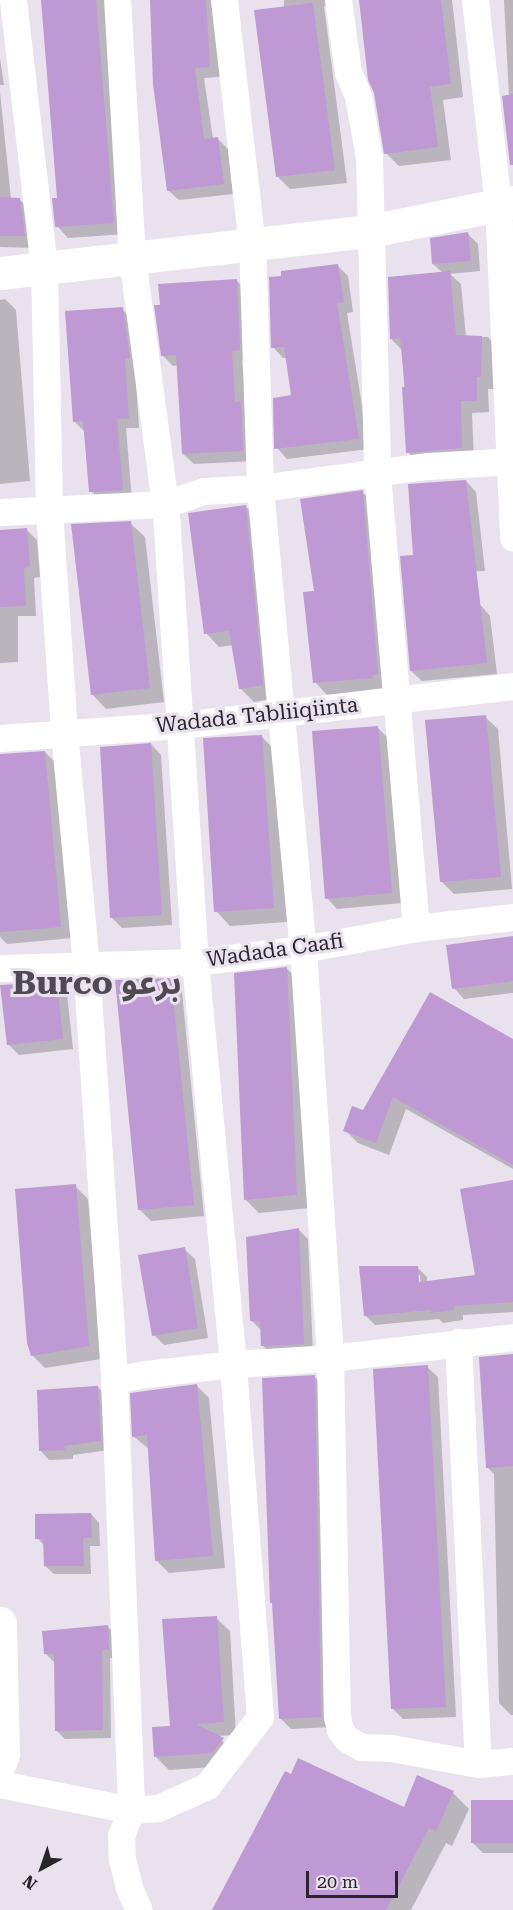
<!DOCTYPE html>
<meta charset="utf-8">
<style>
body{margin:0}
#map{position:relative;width:513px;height:1910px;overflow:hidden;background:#e9e1ed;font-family:"Roboto Serif","Noto Sans Arabic",serif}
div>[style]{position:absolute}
.shadow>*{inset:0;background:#0003}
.building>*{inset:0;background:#be99d4}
.minor>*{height:27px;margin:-13.5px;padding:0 13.5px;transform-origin:13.5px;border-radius:13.5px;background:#fff}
.tertiary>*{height:33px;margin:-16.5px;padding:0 16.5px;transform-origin:16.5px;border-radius:16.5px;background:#fff}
span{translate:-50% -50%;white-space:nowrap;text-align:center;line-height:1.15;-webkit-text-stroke:6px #e9e1ed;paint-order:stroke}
.street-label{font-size:21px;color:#29262b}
.town-label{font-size:33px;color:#4f4953;font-weight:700}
.north{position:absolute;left:12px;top:1838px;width:60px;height:60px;-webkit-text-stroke:4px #e9e1ed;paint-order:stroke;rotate:220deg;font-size:16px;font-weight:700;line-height:24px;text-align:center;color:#29262b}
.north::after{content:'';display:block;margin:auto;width:21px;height:27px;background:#29262b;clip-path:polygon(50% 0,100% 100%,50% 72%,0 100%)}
.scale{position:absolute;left:306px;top:1871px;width:92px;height:27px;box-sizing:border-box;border:3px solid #29262b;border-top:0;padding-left:8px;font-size:18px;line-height:21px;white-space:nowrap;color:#29262b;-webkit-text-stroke:4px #e9e1ed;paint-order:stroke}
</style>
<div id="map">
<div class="shadow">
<i style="clip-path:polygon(42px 0,106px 0,125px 234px,68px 238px,57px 226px,58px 200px)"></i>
<i style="clip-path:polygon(152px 0,217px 0,220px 77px,204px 78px,213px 139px,218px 139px,228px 149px,233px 194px,179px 200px,168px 190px)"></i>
<i style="clip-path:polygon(284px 0,345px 0,339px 4px,324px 6px,347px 183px,290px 189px,277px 176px)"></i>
<i style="clip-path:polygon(359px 0,452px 0,463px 97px,443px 100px,451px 160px,399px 166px,386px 153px)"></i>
<i style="clip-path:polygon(504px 0,513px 0,513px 147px,509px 96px)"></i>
<i style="clip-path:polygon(0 58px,4px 85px,0 85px)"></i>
<i style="clip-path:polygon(0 92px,11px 199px,19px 199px,31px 211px,36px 248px,0 247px)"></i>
<i style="clip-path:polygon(468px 234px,478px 244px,480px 271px,450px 274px,461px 284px,466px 337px,488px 337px,499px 349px,501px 389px,488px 389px,489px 412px,472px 413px,474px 460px,419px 464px,408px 452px,402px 350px,391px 339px,443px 273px,433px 264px)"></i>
<i style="clip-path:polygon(338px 266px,348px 276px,353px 312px,347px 313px,369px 449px,287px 459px,277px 448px,292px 397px,287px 358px,283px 358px,273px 347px)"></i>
<i style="clip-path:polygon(237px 281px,247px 291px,250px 360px,242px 361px,253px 461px,194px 464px,183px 454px,178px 365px,173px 366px,162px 355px)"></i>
<i style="clip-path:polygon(5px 299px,16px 310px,30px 481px,0 484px,0 300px)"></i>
<i style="clip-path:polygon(122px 309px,132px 319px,139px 428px,126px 428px,132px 500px,101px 501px,91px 491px,84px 431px,74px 421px)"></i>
<i style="clip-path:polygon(466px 481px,476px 492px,485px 571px,452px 572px,490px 616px,497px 674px,422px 681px,411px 671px,414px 556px)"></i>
<i style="clip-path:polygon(362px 492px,375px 504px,384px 690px,327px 695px,315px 682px,316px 592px)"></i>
<i style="clip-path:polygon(245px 506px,259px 520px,276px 698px,254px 702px,240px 688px,233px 645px,219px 647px,206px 633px)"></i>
<i style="clip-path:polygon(130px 523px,145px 537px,164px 702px,106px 709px,92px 694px)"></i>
<i style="clip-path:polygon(26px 529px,37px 540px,40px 577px,34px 578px,36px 616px,18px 616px,18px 662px,0 663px,0 532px)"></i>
<i style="clip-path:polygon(485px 717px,498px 729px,512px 889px,454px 894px,441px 881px)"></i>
<i style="clip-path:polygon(377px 727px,388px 738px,402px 903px,337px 909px,327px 898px)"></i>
<i style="clip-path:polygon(261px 736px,276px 751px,287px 922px,230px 926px,216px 911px)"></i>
<i style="clip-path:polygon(151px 744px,161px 755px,172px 925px,122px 928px,112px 918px)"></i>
<i style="clip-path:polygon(45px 752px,57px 764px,73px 938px,7px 944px,0 937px,0 755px)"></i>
<i style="clip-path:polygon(513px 938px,513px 993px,464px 999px,454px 988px)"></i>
<i style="clip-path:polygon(286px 968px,300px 981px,310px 1208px,259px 1213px,246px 1200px)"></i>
<i style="clip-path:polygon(171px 980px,182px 992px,204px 1216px,151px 1221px,139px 1209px)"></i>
<i style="clip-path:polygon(57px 984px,67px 994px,73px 1049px,19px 1055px,8px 1044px)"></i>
<i style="clip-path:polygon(431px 994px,513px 1040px,513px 1169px,406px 1109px,389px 1155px,358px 1143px,345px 1130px,364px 1112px)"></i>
<i style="clip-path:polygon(evenodd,513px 1181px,513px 1312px,463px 1315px,463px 1320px,443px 1323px,439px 1319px,375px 1325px,365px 1315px,417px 1267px,427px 1277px,427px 1283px,477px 1277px,513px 1181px,417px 1275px,420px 1275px,421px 1290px,417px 1275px)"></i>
<i style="clip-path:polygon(75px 1186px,88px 1199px,101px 1359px,45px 1368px,32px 1355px)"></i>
<i style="clip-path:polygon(298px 1229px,308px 1239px,313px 1353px,272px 1355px,263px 1346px,261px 1330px,251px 1320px)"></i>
<i style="clip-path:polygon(184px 1249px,195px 1259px,208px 1338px,164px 1345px,154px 1335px)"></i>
<i style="clip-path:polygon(513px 1356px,513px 1715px,511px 1715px,499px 1703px,494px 1474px,487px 1467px)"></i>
<i style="clip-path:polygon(427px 1367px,438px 1377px,456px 1717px,403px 1719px,393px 1709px)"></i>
<i style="clip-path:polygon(314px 1376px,324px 1387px,331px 1727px,291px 1729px,281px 1719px)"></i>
<i style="clip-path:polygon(197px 1386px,209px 1398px,225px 1568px,169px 1573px,156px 1560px,149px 1449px,133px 1436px)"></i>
<i style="clip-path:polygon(98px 1387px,107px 1397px,109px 1450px,73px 1455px,73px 1459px,49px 1460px,40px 1450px)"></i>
<i style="clip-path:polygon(91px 1514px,99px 1523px,100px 1546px,90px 1546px,91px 1574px,54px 1574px,45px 1566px,45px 1546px,37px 1538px)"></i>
<i style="clip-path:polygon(216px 1618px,230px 1631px,236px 1735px,216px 1736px,236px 1753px,226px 1766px,169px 1770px,155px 1756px,171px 1728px)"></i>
<i style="clip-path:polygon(107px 1626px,116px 1635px,117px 1658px,110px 1658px,111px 1738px,65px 1739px,56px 1730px,55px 1663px,46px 1654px)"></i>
<i style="clip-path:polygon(453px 1793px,469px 1809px,452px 1846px,446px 1843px,411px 1910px,214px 1910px,404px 1809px)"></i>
<i style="clip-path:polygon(513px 1802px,513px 1853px,483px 1853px,472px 1842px)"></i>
</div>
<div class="building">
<i style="clip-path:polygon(41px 0,96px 0,114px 223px,55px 227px,52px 198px,57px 198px)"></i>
<i style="clip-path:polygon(150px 0,206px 0,210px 67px,195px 68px,204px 139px,218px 137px,224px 184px,167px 191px,153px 84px)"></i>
<i style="clip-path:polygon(359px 0,441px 0,451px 84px,430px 87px,438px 147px,384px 154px,374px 93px,368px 80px)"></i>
<i style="clip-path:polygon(313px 3px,335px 170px,276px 177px,254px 10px)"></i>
<i style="clip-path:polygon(513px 94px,513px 165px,510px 165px,502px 96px)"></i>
<i style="clip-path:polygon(0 197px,20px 198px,25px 236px,0 236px)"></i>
<i style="clip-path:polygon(468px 232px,471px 261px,432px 264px,430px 238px)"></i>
<i style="clip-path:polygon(338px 264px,344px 302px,337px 303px,359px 439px,274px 449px,273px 398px,291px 395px,284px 347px,271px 348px,269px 277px,281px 276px,281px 271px)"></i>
<i style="clip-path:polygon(450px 271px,456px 335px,482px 336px,481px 377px,477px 377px,477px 401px,461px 401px,462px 448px,406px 453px,402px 387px,405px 387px,400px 338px,390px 339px,388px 277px)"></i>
<i style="clip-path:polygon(237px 279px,240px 350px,232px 351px,235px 402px,241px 401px,243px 451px,182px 454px,176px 355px,161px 356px,154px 305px,160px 305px,158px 284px)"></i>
<i style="clip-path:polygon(123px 307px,130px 358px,125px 359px,129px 418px,117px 419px,123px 490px,89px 492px,83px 421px,73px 422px,65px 311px)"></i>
<i style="clip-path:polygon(466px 480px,487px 663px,410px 671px,400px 556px,413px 555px,408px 484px)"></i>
<i style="clip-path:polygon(363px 490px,378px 674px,372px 675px,373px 678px,313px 683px,303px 592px,314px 591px,300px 499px)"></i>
<i style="clip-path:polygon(246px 505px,263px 685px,239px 689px,229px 631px,204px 634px,188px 513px)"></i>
<i style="clip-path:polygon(131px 521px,150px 688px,91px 695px,71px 524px)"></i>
<i style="clip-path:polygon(27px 528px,30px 567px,24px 568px,26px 606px,0 607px,0 530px)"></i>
<i style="clip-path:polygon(486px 715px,501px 877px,440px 882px,425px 720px)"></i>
<i style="clip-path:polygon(378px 726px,392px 893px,325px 899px,312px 731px)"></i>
<i style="clip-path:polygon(262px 735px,274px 908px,214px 912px,203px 738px)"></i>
<i style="clip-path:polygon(151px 743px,162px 915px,110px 918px,100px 747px)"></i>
<i style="clip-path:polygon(45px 751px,61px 927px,0 932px,0 754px)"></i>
<i style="clip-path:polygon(513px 936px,513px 981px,452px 989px,446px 945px)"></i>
<i style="clip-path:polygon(287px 967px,297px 1195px,244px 1200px,234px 973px)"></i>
<i style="clip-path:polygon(171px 978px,194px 1205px,138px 1210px,115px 980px)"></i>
<i style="clip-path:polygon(57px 982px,63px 1039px,7px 1045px,0 985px)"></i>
<i style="clip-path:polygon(430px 992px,513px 1039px,513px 1165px,393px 1097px,376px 1143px,343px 1131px,352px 1106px,363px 1110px)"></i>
<i style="clip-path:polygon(513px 1180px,513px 1302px,454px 1306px,454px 1310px,431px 1313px,431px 1310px,364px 1316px,359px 1266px,418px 1266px,419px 1282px,475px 1275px,460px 1189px)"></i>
<i style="clip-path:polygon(76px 1184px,89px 1346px,31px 1356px,27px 1343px,15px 1189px)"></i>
<i style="clip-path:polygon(299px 1228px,304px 1344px,261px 1346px,260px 1321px,250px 1321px,246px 1237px)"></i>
<i style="clip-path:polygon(185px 1247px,198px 1328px,152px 1336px,138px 1255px)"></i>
<i style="clip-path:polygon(513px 1354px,513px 1466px,486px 1468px,479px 1357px)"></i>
<i style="clip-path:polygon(428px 1365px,446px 1707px,391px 1709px,373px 1369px)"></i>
<i style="clip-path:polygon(315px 1375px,321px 1717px,279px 1719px,272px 1603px,270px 1603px,262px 1378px)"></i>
<i style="clip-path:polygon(197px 1384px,213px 1556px,155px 1561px,147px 1435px,132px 1437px,130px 1393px)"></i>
<i style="clip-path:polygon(95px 1386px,98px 1386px,101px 1441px,64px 1446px,65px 1450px,39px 1451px,37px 1390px)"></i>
<i style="clip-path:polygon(91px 1513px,92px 1538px,83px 1538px,84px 1566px,44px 1566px,43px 1539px,35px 1539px,35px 1514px)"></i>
<i style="clip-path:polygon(217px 1616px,224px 1722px,196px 1724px,224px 1738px,212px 1753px,154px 1757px,152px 1727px,170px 1726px,162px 1619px)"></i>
<i style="clip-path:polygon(108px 1625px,109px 1650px,102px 1650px,103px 1730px,55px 1731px,54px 1654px,44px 1654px,42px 1631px)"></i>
<i style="clip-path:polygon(298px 1758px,404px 1807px,417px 1775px,454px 1791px,436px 1831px,429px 1828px,386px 1910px,212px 1910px,285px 1771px,291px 1774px)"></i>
<i style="clip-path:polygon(471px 1800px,513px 1800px,513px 1843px,471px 1843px)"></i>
</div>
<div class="minor">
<i style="left:13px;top:0;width:269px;rotate:83.4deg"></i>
<i style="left:44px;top:267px;width:244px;rotate:88.8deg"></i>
<i style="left:49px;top:511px;width:222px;rotate:86.1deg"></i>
<i style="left:64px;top:732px;width:234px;rotate:84.6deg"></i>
<i style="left:86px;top:965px;width:416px;rotate:86.1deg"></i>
<i style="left:114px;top:1380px;width:430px;rotate:87.7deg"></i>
<i style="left:131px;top:1810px;width:28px;rotate:111deg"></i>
<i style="left:121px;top:1836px;width:23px;rotate:88deg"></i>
<i style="left:122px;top:1859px;width:30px;rotate:76deg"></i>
<i style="left:129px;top:1888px;width:24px;rotate:66deg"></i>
<i style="left:224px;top:0;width:246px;rotate:83.5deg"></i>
<i style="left:252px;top:244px;width:244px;rotate:88.1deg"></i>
<i style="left:260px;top:488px;width:463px;rotate:84.7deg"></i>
<i style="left:303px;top:949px;width:410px;rotate:86.2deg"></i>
<i style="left:330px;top:1358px;width:358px;rotate:88.9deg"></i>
<i style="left:337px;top:1716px;width:14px;rotate:78deg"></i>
<i style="left:340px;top:1730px;width:11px;rotate:52deg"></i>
<i style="left:347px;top:1739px;width:16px;rotate:30deg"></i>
<i style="left:361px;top:1747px;width:30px;rotate:2deg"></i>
<i style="left:391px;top:1748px;width:88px;rotate:10.4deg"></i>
<i style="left:478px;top:1764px;width:35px;rotate:-5deg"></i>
<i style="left:338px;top:0;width:73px;rotate:82.1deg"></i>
<i style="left:348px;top:72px;width:26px;rotate:67deg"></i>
<i style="left:358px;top:96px;width:62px;rotate:79.8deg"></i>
<i style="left:369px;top:157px;width:316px;rotate:88.5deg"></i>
<i style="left:377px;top:473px;width:457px;rotate:85.1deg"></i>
<i style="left:475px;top:0;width:205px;rotate:83.6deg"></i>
<i style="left:498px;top:204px;width:334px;rotate:87.4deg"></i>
<i style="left:0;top:512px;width:165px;rotate:-2.8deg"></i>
<i style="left:165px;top:504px;width:41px;rotate:-18.4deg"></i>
<i style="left:204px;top:491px;width:56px;rotate:-3.1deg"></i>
<i style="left:260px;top:488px;width:169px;rotate:-7.5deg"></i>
<i style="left:428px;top:466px;width:85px;rotate:-3.4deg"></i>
<i style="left:0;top:738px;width:181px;rotate:-4.1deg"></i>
<i style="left:181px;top:725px;width:334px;rotate:-6.7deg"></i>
<i style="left:0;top:968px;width:195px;rotate:-1.8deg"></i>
<i style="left:195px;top:962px;width:109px;rotate:-6.9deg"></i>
<i style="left:303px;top:949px;width:115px;rotate:-10.5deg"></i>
<i style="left:416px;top:928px;width:98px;rotate:-6.5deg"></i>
<i style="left:458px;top:1342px;width:422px;rotate:87.3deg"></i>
<i style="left:114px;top:1380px;width:33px;rotate:-11deg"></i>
<i style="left:146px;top:1374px;width:88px;rotate:-6.6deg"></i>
<i style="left:233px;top:1364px;width:97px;rotate:-3.5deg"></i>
<i style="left:330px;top:1358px;width:184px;rotate:-6.5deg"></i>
<i style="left:0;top:1784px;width:134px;rotate:11.2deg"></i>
<i style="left:131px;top:1810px;width:27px;rotate:-4deg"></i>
<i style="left:158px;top:1808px;width:54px;rotate:-24.2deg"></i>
<i style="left:207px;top:1786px;width:87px;rotate:-52.5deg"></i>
<i style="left:260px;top:1717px;width:354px;rotate:-94.4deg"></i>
<i style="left:233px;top:1364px;width:404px;rotate:-95.4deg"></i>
<i style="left:195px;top:962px;width:459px;rotate:-93.7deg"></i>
<i style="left:165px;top:504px;width:248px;rotate:-97.6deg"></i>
<i style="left:132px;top:258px;width:258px;rotate:-93.3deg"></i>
</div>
<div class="tertiary">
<i style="left:0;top:273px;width:372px;rotate:-6.5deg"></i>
<i style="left:370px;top:231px;width:146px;rotate:-11.5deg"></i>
<i style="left:0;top:1623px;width:130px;rotate:88.7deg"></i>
<i style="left:3px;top:1753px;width:10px;rotate:107deg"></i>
</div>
<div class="street-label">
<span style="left:257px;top:715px;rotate:-6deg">Wadada Tabliiqiinta</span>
<span style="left:275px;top:950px;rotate:-8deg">Wadada Caafi</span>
</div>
<div class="town-label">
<span style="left:97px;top:983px">Burco برعو</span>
</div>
<div class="north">N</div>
<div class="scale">20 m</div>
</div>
